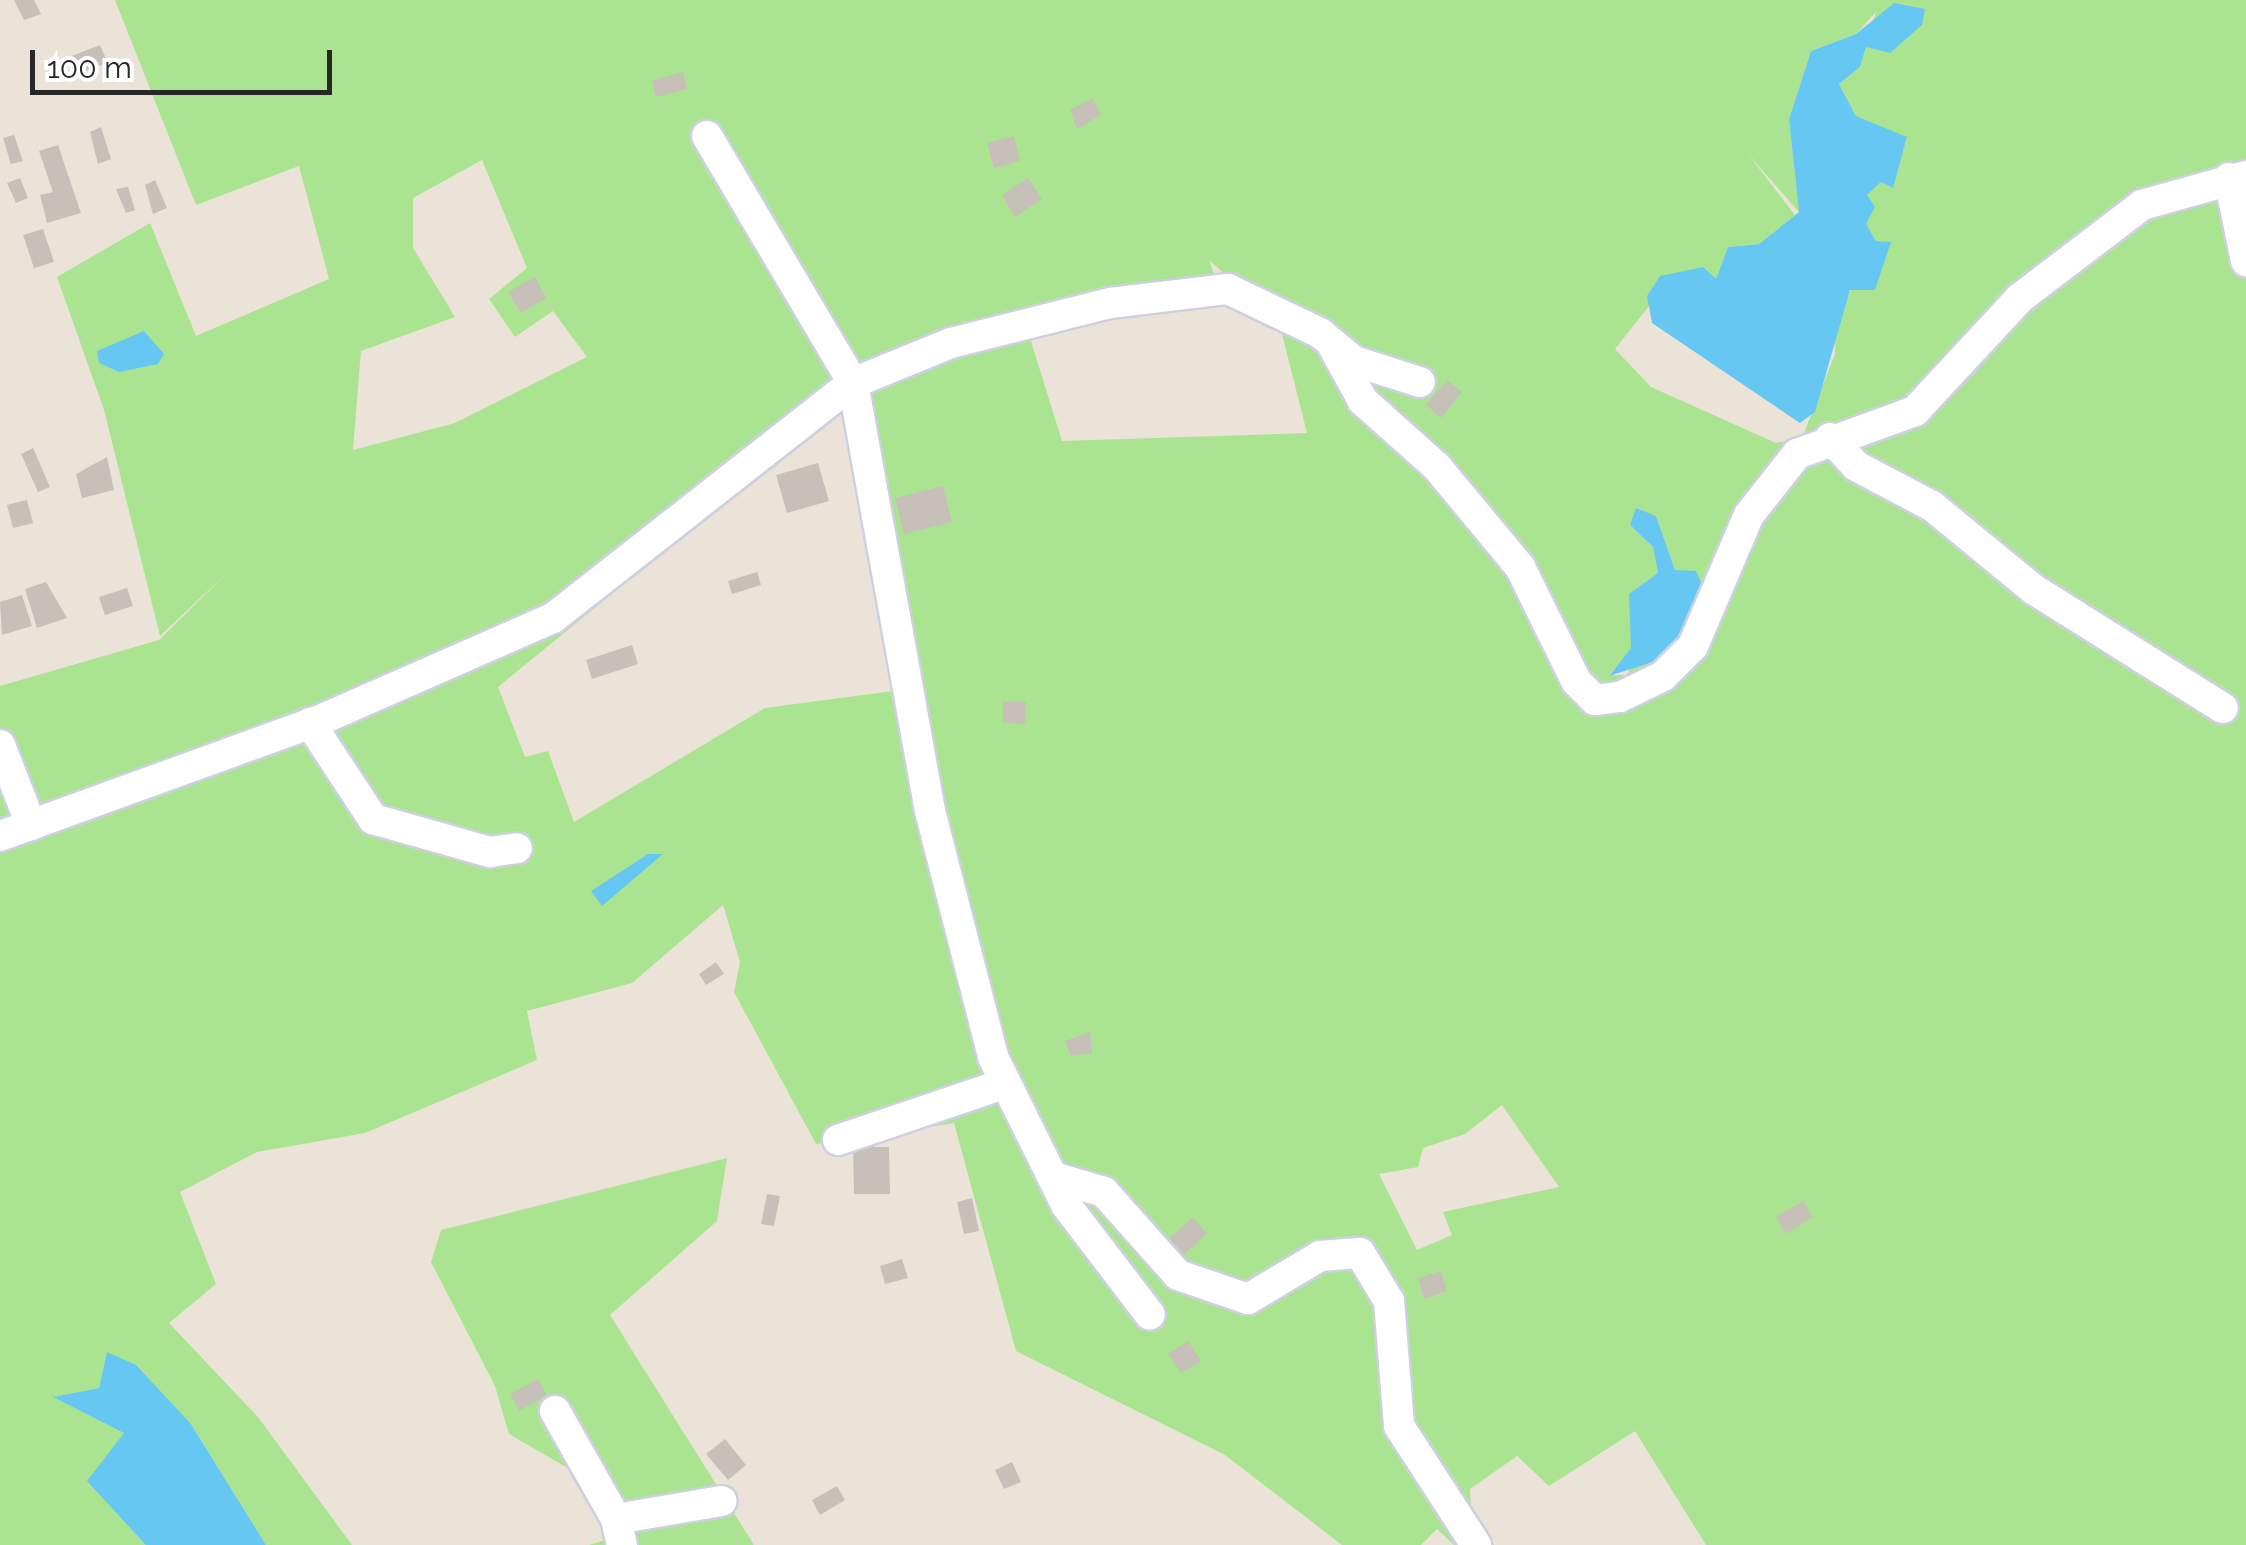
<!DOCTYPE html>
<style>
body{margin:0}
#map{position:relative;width:2246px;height:1545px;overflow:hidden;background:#ebe3d8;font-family:Raleway,sans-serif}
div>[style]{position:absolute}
.green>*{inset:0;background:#abe491}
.water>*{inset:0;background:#66c8f2}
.building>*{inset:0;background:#c6c0b8}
.roads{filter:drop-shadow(2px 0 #cdd0e1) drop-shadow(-2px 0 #cdd0e1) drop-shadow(0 2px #cdd0e1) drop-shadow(0 -2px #cdd0e1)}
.minor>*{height:30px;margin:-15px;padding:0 15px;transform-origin:15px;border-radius:15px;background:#fff}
span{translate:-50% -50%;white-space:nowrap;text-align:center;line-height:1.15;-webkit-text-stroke:9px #fff;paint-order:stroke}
.scale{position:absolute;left:30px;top:50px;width:302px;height:45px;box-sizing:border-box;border:5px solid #272727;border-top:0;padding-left:12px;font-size:30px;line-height:35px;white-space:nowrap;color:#272727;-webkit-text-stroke:8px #fff;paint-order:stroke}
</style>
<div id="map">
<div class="green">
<i style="clip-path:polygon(evenodd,115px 0,2246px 0,2246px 1545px,1706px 1545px,1635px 1431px,1549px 1486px,1517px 1456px,1470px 1489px,1471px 1510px,1494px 1545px,1454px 1545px,1437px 1529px,1421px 1545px,1342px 1545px,1225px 1455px,1016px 1351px,954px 1123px,816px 1144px,734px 992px,740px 962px,723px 905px,632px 983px,527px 1011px,537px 1060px,365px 1133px,257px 1152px,180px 1192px,216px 1284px,169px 1323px,258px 1417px,352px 1545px,266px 1545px,191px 1424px,107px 1353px,99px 1388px,55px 1397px,125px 1433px,146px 1545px,0 1545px,0 686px,159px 640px,228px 572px,160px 636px,104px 410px,57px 277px,150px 223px,196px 336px,329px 279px,299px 166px,196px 205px,115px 0,1876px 12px,1860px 67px,1839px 84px,1856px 116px,1907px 138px,1892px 187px,1881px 182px,1867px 195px,1865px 224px,1876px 241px,1890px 242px,1875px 289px,1851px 290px,1835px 324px,1835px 354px,1802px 438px,1776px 443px,1651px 387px,1615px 349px,1649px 306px,1716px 279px,1728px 247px,1759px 244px,1795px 215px,1748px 154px,1799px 212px,1789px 119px,1811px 51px,1856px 34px,1876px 12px,115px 0,482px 160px,527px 268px,489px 299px,515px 337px,553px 311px,587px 357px,455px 423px,353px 450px,361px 351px,455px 317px,413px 248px,413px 198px,482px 160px,115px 0,1209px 260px,1279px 322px,1307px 433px,1062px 441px,1030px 338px,1126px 308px,1225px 304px,1209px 260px,115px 0,846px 403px,893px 691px,765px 708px,574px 822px,548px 751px,525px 757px,498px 687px,846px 403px,115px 0,1656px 516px,1675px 570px,1627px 675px,1609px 675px,1632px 648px,1658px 573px,1653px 547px,1630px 525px,1656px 516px,115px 0,1502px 1105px,1559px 1187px,1443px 1212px,1452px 1235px,1417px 1250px,1379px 1174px,1418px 1167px,1423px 1148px,1465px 1134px,1502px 1105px)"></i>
<i style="clip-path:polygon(727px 1158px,717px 1221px,610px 1315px,754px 1545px,589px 1545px,608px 1539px,585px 1478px,509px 1434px,495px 1386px,431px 1262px,441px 1230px)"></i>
</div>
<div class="water">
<i style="clip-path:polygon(1894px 3px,1925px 9px,1922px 25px,1890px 53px,1866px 47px,1860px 67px,1839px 84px,1856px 116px,1907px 137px,1893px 188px,1881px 182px,1867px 195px,1875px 207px,1866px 224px,1876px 241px,1891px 242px,1875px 290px,1850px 290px,1815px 412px,1800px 423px,1652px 323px,1647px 296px,1660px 276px,1703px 267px,1716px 279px,1728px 247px,1759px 244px,1799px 212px,1789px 119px,1811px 51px,1856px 34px)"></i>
<i style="clip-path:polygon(144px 331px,164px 354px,158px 364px,119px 372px,99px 363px,97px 351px)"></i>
<i style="clip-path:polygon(1636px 508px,1656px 516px,1675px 570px,1696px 571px,1702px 585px,1674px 655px,1609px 676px,1631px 648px,1629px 594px,1658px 573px,1653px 547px,1630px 525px)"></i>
<i style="clip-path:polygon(648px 854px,663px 854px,602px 906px,591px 891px)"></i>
<i style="clip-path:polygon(107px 1352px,136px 1365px,191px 1424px,266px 1545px,146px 1545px,87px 1481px,124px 1433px,53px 1397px,99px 1388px)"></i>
</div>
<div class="building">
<i style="clip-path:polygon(14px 0,34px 0,41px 14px,24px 20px)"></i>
<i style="clip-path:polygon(100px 45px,108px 63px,76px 74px,69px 57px)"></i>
<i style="clip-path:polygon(683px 72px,687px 89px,656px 97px,652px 80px)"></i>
<i style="clip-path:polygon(1093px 98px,1101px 115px,1077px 129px,1070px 110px)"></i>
<i style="clip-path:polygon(101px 127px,111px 159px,98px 164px,90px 132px)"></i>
<i style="clip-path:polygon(14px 135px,23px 161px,11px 164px,3px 138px)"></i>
<i style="clip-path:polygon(1014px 136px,1020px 161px,994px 168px,987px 143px)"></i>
<i style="clip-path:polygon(58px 145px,81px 213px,47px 223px,40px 195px,53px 192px,39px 151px)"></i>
<i style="clip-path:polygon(20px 178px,28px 198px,16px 203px,7px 183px)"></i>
<i style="clip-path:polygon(1028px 178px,1042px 199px,1015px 217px,1002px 195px)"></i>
<i style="clip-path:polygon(155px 180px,167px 208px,153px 214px,145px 185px)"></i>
<i style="clip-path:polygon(128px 187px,135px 210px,126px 213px,116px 189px)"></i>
<i style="clip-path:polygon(43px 229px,54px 262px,34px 268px,23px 235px)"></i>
<i style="clip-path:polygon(535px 277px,546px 298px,521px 313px,508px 292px)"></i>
<i style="clip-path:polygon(1447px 380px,1462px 392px,1441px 418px,1426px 405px)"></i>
<i style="clip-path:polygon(33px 448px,50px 487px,38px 492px,21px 454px)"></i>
<i style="clip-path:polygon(107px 457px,114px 490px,82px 498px,76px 474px)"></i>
<i style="clip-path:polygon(818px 463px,829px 501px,787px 513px,776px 475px)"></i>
<i style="clip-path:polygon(943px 486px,952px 522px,904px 534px,895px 498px)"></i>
<i style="clip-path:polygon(27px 500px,33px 523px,13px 528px,7px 505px)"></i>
<i style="clip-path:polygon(757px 572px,761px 585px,732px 594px,728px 581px)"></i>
<i style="clip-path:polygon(46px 582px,67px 618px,37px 628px,25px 589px)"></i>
<i style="clip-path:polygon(127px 588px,133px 606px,105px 615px,99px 597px)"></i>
<i style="clip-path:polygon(22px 595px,32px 626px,2px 635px,0 602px)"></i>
<i style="clip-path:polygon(632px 645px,638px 664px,592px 679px,586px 660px)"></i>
<i style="clip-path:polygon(1003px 701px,1026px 702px,1025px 724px,1003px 723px)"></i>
<i style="clip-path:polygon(716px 962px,724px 974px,706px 985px,699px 974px)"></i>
<i style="clip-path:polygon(1090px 1032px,1092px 1053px,1071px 1056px,1065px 1041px)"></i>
<i style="clip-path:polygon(853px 1147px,889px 1147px,890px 1194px,854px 1194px)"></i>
<i style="clip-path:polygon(767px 1194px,780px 1196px,774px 1226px,761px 1224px)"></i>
<i style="clip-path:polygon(972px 1198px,979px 1231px,964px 1234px,957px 1202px)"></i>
<i style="clip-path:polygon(1803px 1201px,1813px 1217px,1786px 1234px,1776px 1217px)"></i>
<i style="clip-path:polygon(1193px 1217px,1207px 1234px,1179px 1259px,1164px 1243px)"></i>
<i style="clip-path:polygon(902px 1259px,908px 1278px,885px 1284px,880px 1266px)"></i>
<i style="clip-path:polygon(1441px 1271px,1447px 1291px,1424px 1299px,1418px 1278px)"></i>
<i style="clip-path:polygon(1188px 1341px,1201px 1361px,1181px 1373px,1168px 1354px)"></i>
<i style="clip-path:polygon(538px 1379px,547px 1395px,519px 1411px,510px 1394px)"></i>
<i style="clip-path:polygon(725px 1439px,746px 1465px,728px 1480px,706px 1454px)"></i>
<i style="clip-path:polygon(1012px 1462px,1021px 1482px,1004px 1489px,995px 1470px)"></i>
<i style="clip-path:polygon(837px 1486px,845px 1500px,820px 1515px,812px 1500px)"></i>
</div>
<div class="roads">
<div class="minor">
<i style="left:707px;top:136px;width:287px;rotate:59.4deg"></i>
<i style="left:853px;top:383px;width:435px;rotate:79.8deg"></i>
<i style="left:930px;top:811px;width:254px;rotate:75.6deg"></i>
<i style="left:993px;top:1057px;width:165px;rotate:63.7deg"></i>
<i style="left:1066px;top:1205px;width:138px;rotate:52.6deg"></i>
<i style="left:2229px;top:178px;width:85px;rotate:78.4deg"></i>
<i style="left:1333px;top:346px;width:63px;rotate:61.4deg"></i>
<i style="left:1363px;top:401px;width:99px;rotate:41.7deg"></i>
<i style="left:1437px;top:467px;width:130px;rotate:50.3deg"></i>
<i style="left:1520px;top:567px;width:127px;rotate:63.8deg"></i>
<i style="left:1576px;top:681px;width:27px;rotate:45deg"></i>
<i style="left:1595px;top:700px;width:25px;rotate:-7deg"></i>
<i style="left:1620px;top:697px;width:48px;rotate:-26deg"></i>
<i style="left:1663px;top:676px;width:42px;rotate:-45deg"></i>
<i style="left:1693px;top:646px;width:142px;rotate:-66.9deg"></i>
<i style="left:1749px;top:515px;width:78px;rotate:-51.8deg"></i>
<i style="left:1797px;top:454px;width:126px;rotate:-20deg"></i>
<i style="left:1915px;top:411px;width:154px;rotate:-47.1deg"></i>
<i style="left:2020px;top:298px;width:153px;rotate:-37.3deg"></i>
<i style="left:2142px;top:205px;width:108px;rotate:-15.6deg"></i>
<i style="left:1830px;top:438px;width:38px;rotate:47deg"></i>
<i style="left:1856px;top:466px;width:86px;rotate:27.8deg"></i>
<i style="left:1932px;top:506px;width:131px;rotate:39.4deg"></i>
<i style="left:2033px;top:589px;width:224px;rotate:32.1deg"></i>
<i style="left:310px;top:723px;width:115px;rotate:56.7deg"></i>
<i style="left:373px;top:819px;width:122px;rotate:15.8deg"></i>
<i style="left:490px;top:852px;width:27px;rotate:-8deg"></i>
<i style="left:0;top:745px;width:86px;rotate:68.8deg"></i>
<i style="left:0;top:836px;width:338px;rotate:-19.9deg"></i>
<i style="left:318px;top:721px;width:257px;rotate:-23.7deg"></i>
<i style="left:553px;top:618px;width:381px;rotate:-38.1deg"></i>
<i style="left:853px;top:383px;width:106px;rotate:-22.2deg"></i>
<i style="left:951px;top:343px;width:164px;rotate:-14.1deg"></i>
<i style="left:1110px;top:303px;width:119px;rotate:-6.8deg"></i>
<i style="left:1228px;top:289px;width:102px;rotate:25.6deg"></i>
<i style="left:1320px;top:333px;width:44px;rotate:39.5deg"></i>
<i style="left:1354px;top:361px;width:69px;rotate:17.7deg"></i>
<i style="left:838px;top:1140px;width:174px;rotate:-18.7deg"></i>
<i style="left:1053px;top:1177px;width:53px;rotate:16.4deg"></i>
<i style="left:1104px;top:1192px;width:111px;rotate:48.3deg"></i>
<i style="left:1178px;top:1275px;width:74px;rotate:18.9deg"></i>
<i style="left:1248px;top:1299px;width:84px;rotate:-30.8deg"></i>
<i style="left:1320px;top:1256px;width:40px;rotate:-4.3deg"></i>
<i style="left:1360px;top:1253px;width:56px;rotate:58.9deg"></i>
<i style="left:1389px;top:1301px;width:125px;rotate:85.4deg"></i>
<i style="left:1399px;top:1426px;width:142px;rotate:57.1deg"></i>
<i style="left:555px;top:1411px;width:124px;rotate:60.5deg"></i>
<i style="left:622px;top:1545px;width:27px;rotate:-103deg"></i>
<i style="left:616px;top:1519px;width:107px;rotate:-9.7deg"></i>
</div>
</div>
<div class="scale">100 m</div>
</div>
